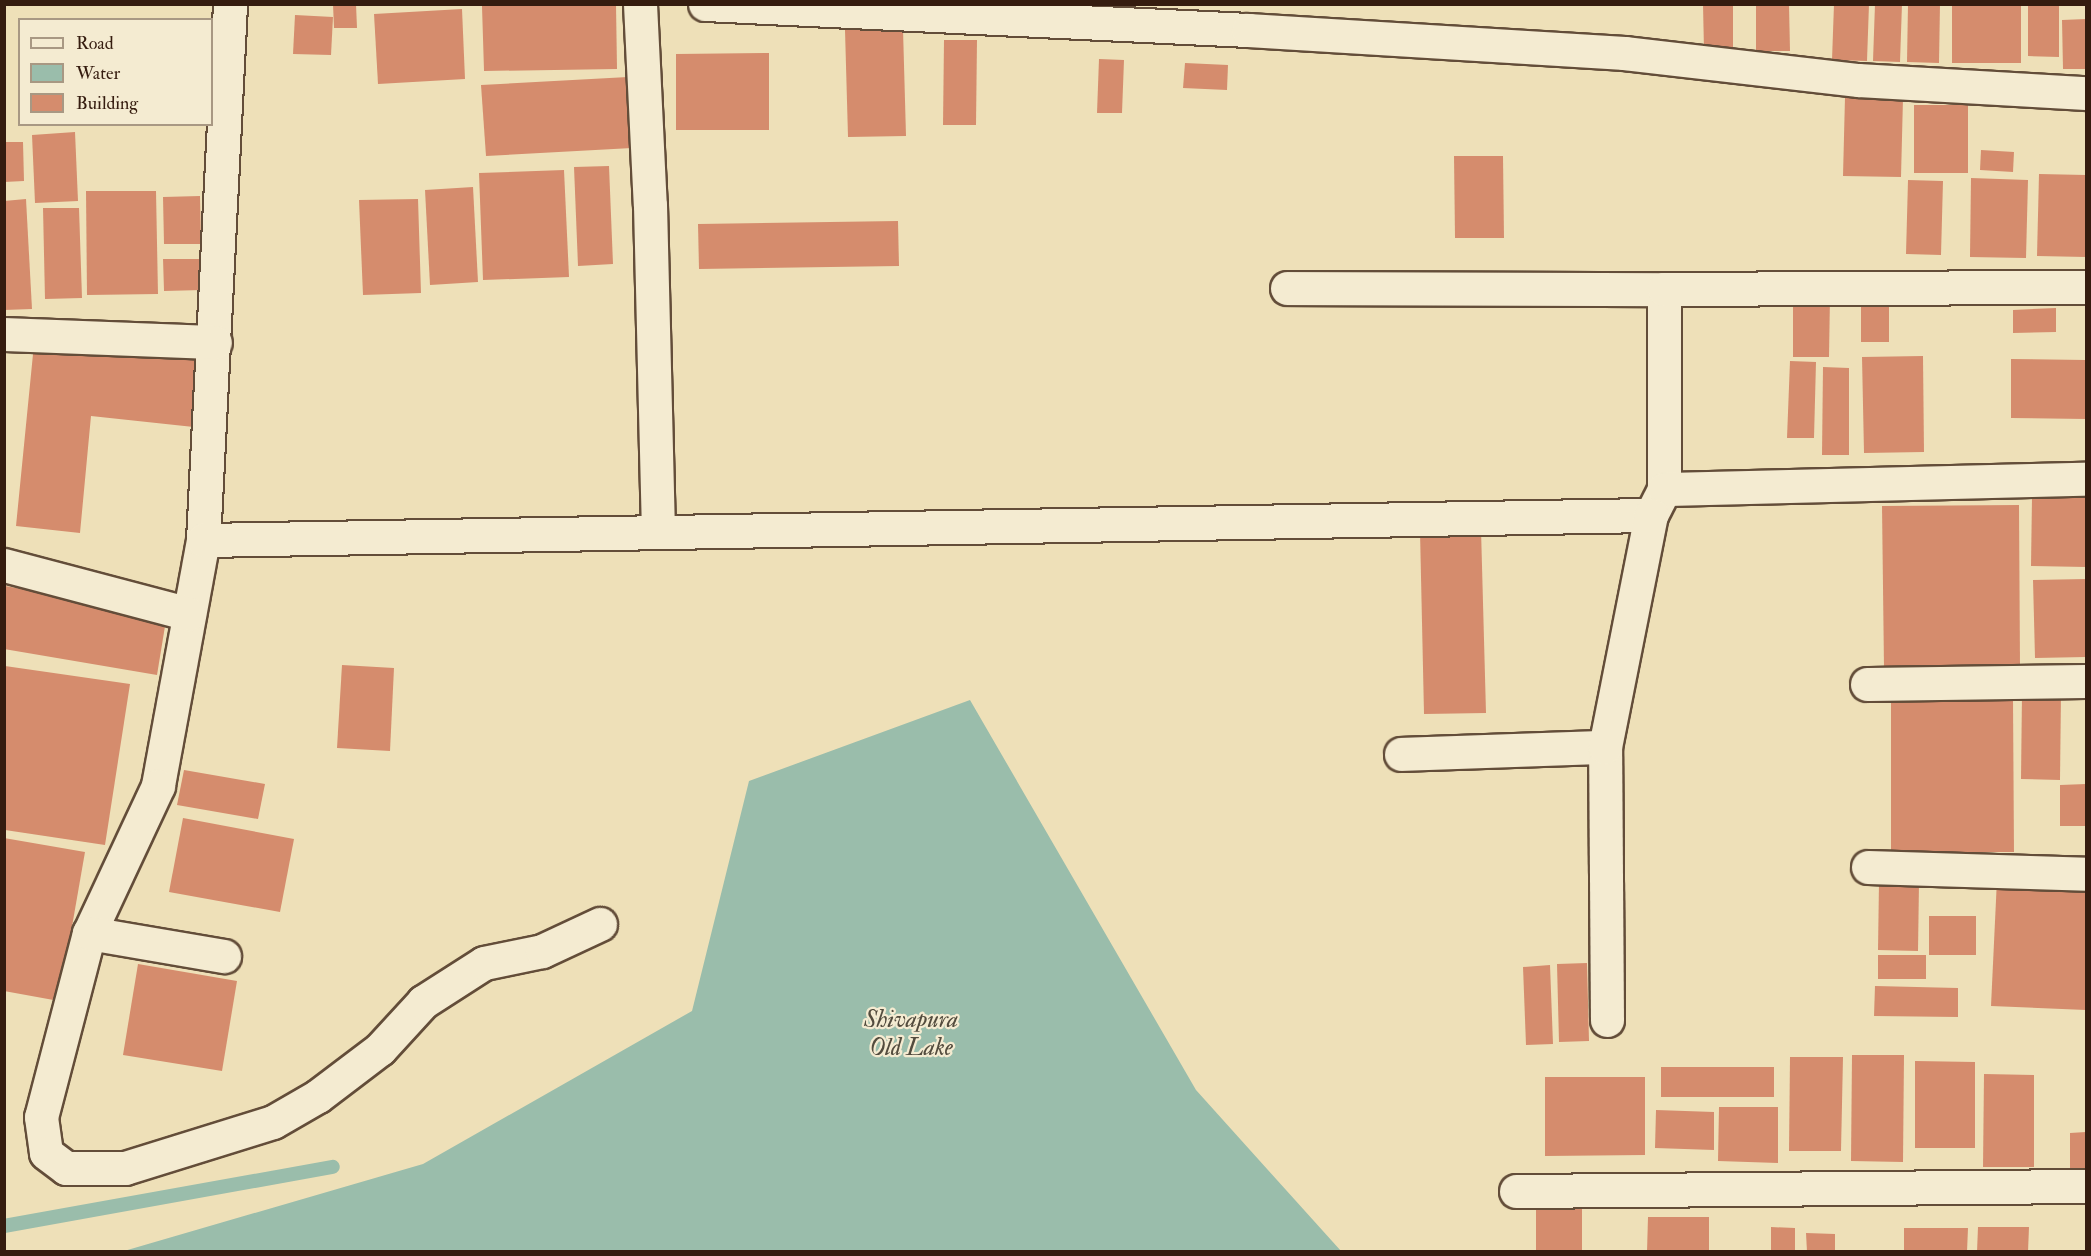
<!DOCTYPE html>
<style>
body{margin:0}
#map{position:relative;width:2091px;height:1256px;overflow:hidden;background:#eee0b8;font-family:"IM FELL Double Pica",serif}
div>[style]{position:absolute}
.water>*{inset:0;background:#9abdab}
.stream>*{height:14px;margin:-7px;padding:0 7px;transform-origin:7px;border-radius:7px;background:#9abdab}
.building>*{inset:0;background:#d58c6d}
.roads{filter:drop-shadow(2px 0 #634d39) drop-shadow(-2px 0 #634d39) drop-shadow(0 2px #634d39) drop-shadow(0 -2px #634d39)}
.street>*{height:33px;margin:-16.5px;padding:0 16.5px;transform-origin:16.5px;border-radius:16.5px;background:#f4ebd1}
span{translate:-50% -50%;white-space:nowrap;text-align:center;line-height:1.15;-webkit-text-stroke:4.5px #f4ebd1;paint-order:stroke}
.water-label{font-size:24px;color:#534c3e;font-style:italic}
.frame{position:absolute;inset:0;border:6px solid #351c0f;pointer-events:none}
.legend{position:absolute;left:18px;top:18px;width:195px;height:108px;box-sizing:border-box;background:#f4ebd1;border:2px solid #a89883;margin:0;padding:8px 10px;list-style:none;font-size:18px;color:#351c0f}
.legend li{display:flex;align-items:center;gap:12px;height:30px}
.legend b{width:30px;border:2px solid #a89883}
</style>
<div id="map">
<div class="water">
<i style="clip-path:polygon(970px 700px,1196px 1090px,1341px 1251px,124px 1251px,423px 1164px,692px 1011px,749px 781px)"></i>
</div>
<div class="stream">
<i style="left:4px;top:1226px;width:334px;rotate:-10.2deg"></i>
</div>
<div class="building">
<i style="clip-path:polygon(333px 4px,356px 4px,357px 28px,334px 28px)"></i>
<i style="clip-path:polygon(616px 4px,617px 69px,484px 71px,482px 6px)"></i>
<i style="clip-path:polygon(1703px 4px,1733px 4px,1733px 51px,1704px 51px)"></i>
<i style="clip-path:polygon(1756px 4px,1789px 4px,1790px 51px,1756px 51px)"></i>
<i style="clip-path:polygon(1834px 4px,1869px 4px,1867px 61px,1832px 60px)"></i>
<i style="clip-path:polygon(1875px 4px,1902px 4px,1900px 62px,1873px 61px)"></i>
<i style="clip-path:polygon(1908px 4px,1940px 4px,1939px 63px,1907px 62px)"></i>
<i style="clip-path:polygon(1952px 4px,2021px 4px,2021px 63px,1952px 63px)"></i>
<i style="clip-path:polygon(2028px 4px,2059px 4px,2059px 57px,2028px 56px)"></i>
<i style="clip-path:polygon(462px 9px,465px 79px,378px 84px,374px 14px)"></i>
<i style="clip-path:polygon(295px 15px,333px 17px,331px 55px,293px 54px)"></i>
<i style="clip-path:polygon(2086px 19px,2086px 69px,2063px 69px,2062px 20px)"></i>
<i style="clip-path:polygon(903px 29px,906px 136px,848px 137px,845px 30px)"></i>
<i style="clip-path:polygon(944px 40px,977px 40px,976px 125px,943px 125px)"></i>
<i style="clip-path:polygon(769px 53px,769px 130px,676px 130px,676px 54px)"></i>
<i style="clip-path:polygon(1099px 59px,1124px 60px,1122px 113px,1097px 113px)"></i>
<i style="clip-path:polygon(1185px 63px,1228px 65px,1227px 90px,1183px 88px)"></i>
<i style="clip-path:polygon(628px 77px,632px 148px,486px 156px,481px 85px)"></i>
<i style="clip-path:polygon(1845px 97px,1903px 98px,1901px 177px,1843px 176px)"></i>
<i style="clip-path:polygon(1914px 105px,1968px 105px,1968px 173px,1914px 173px)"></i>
<i style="clip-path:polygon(75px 132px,78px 201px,35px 203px,32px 135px)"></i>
<i style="clip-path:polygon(4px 142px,23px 142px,24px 181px,4px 182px)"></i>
<i style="clip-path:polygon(1981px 150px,2014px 152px,2013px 172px,1980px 170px)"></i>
<i style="clip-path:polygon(1454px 156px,1503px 156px,1504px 238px,1455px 238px)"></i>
<i style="clip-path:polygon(609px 166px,613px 264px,578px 266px,574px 167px)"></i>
<i style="clip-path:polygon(564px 170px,569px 277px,483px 280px,479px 173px)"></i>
<i style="clip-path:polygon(2039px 174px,2086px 175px,2086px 257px,2037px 256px)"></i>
<i style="clip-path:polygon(1971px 178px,2028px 180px,2026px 258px,1970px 257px)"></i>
<i style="clip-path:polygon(1908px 180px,1943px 181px,1941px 255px,1906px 254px)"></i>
<i style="clip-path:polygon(473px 187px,478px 282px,430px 285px,425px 190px)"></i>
<i style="clip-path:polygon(86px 191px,156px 191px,158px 294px,87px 295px)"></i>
<i style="clip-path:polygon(200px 196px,201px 244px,164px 244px,163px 197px)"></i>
<i style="clip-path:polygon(26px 199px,32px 309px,4px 310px,4px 201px)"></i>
<i style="clip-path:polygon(418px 199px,421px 293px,363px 295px,359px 200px)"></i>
<i style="clip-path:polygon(43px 208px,79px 208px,82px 298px,45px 299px)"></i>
<i style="clip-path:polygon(898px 221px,899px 266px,699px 269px,698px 224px)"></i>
<i style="clip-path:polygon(163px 259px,201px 259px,202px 290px,164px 291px)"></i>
<i style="clip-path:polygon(1861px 295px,1889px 295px,1889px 342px,1861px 342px)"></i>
<i style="clip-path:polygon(1793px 296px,1830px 296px,1829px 357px,1793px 357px)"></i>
<i style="clip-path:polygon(2056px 308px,2056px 332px,2013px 333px,2013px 310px)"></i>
<i style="clip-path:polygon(34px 344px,210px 361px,203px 428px,91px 416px,80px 533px,16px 526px)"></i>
<i style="clip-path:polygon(1923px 356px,1924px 452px,1864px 453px,1862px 357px)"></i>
<i style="clip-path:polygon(2011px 359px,2086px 360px,2086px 419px,2011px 418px)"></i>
<i style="clip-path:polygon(1790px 361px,1816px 362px,1814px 438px,1787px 438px)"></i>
<i style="clip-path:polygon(1823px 367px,1849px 368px,1849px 455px,1822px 455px)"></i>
<i style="clip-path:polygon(2032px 497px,2086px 498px,2086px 567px,2031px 566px)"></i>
<i style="clip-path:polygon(2019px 505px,2020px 666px,1884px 668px,1882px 506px)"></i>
<i style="clip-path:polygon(1481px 529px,1486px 713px,1424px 714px,1420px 531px)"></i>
<i style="clip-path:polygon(2086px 579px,2086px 657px,2035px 658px,2033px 580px)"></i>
<i style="clip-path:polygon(5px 586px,167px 614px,157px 675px,4px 649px)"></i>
<i style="clip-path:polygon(342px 665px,394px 668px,390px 751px,337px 748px)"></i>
<i style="clip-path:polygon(5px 666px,130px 684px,105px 845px,5px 830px)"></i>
<i style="clip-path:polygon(2022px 693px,2061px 694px,2060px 780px,2021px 779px)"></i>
<i style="clip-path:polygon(1891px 699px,2013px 699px,2014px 852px,1891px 852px)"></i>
<i style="clip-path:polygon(184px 770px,265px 784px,258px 819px,177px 805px)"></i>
<i style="clip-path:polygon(2086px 784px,2086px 826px,2060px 826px,2060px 785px)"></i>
<i style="clip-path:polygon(183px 818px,294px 839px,280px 912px,169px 892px)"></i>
<i style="clip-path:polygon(4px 838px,85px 852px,59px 1001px,4px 991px)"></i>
<i style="clip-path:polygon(1997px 879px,2086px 883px,2086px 1010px,1991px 1006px)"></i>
<i style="clip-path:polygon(1879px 882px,1919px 883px,1918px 951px,1878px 950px)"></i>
<i style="clip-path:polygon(1929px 916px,1976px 916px,1976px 955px,1929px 955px)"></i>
<i style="clip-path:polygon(1878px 955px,1926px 955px,1926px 979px,1878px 979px)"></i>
<i style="clip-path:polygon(1587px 963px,1589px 1041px,1559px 1042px,1557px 964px)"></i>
<i style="clip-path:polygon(138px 964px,237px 981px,222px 1071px,123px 1055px)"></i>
<i style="clip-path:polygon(1550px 965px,1553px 1044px,1526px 1045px,1523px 967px)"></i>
<i style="clip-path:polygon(1875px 986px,1958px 988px,1958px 1017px,1874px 1016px)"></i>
<i style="clip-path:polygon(1852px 1055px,1904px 1055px,1903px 1162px,1851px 1161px)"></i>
<i style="clip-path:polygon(1790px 1057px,1843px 1057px,1841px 1151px,1789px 1151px)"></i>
<i style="clip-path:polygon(1915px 1061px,1975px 1062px,1975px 1148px,1915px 1148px)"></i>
<i style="clip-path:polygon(1661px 1067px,1774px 1067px,1774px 1097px,1661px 1097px)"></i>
<i style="clip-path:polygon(1984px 1074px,2034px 1075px,2034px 1167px,1983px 1167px)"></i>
<i style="clip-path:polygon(1545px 1077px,1645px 1077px,1645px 1155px,1545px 1156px)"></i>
<i style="clip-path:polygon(1719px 1107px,1778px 1107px,1778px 1163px,1718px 1161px)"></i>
<i style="clip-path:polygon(1656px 1110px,1714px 1112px,1714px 1150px,1655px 1148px)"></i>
<i style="clip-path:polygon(2086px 1132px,2086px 1176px,2070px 1176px,2070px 1133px)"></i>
<i style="clip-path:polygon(1536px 1199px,1582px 1199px,1582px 1252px,1536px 1252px)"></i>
<i style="clip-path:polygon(1648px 1217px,1709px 1217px,1709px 1252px,1647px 1252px)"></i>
<i style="clip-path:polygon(1771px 1227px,1795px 1228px,1795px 1252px,1771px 1252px)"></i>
<i style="clip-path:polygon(1978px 1227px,2029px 1227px,2028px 1252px,1977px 1252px)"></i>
<i style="clip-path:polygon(1904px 1228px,1968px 1228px,1967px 1252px,1904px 1252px)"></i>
<i style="clip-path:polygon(1806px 1233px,1835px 1234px,1835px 1252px,1807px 1252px)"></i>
</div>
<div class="roads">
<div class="street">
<i style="left:230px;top:4px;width:537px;rotate:92.88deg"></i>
<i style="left:203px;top:540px;width:250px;rotate:100.4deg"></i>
<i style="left:158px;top:786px;width:162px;rotate:115.1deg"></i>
<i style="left:89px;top:933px;width:190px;rotate:104.6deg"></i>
<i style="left:41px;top:1117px;width:36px;rotate:82deg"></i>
<i style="left:46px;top:1153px;width:25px;rotate:37deg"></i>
<i style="left:66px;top:1168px;width:59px"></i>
<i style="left:125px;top:1168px;width:155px;rotate:-17.3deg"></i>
<i style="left:273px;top:1122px;width:52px;rotate:-30deg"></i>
<i style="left:318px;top:1096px;width:78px;rotate:-37.2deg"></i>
<i style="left:380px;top:1049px;width:64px;rotate:-47.5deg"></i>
<i style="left:423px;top:1002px;width:72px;rotate:-32.6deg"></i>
<i style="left:484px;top:963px;width:59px;rotate:-11.7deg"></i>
<i style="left:542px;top:951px;width:64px;rotate:-25deg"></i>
<i style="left:640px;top:4px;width:201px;rotate:87.2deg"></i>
<i style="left:650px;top:205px;width:327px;rotate:88.6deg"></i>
<i style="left:705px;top:4px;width:544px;rotate:2.74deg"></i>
<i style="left:1248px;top:30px;width:377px;rotate:3.5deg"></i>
<i style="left:1624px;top:53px;width:236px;rotate:6.6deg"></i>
<i style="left:1858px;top:80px;width:228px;rotate:3.3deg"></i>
<i style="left:1287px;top:288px;width:377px;rotate:0.2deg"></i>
<i style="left:4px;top:334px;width:211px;rotate:2.2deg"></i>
<i style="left:1664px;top:489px;width:200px;rotate:-90deg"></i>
<i style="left:1664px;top:289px;width:422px;rotate:-0.3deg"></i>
<i style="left:203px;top:540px;width:1448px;rotate:-0.99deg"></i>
<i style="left:1651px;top:515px;width:29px;rotate:-63deg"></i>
<i style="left:1664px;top:489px;width:422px;rotate:-1.4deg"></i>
<i style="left:4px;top:565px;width:191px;rotate:14.8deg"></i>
<i style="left:1867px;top:684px;width:219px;rotate:-0.8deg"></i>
<i style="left:1401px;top:754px;width:204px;rotate:-2deg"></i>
<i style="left:1868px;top:867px;width:218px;rotate:1.8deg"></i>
<i style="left:89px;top:933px;width:137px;rotate:9.7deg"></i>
<i style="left:1607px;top:1020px;width:273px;rotate:-90.4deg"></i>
<i style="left:1605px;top:747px;width:237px;rotate:-78.8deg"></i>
<i style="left:1516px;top:1191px;width:570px;rotate:-0.5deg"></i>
</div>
</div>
<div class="water-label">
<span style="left:911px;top:1034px">Shivapura<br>Old Lake</span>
</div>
<div class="frame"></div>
<ul class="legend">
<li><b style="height:8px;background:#f4ebd1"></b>Road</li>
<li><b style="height:16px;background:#9abdab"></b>Water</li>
<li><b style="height:16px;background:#d58c6d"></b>Building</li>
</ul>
</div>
